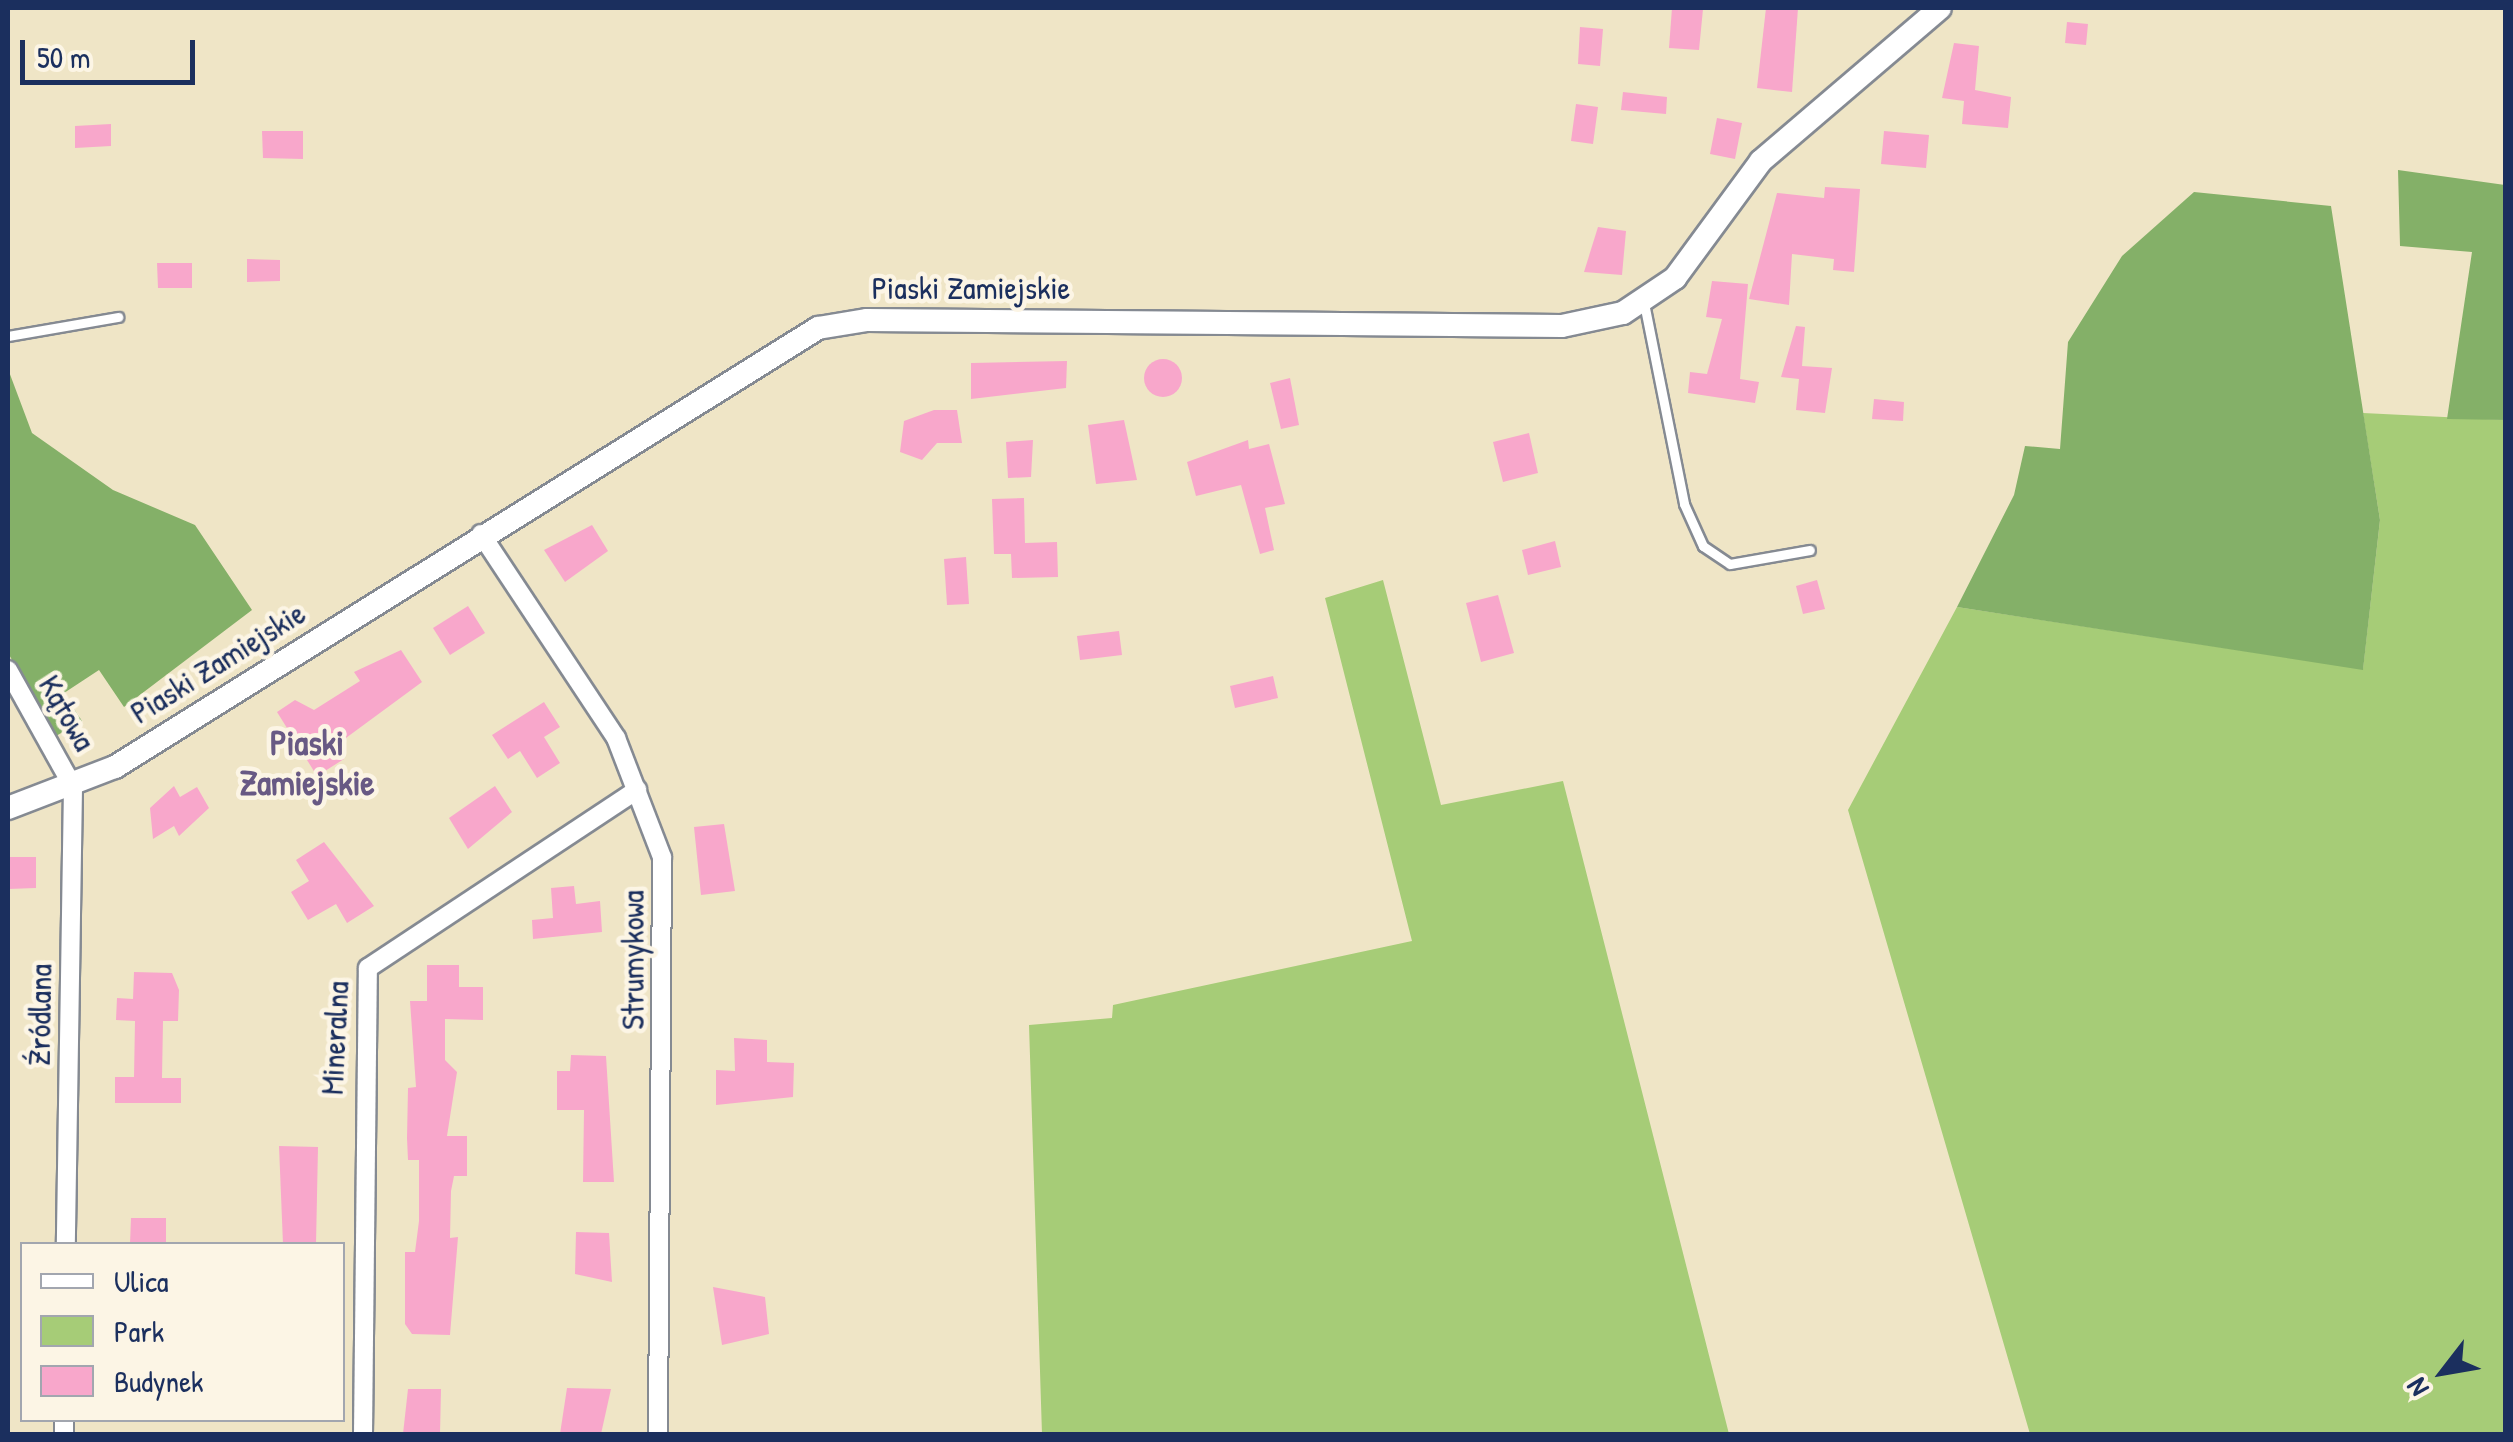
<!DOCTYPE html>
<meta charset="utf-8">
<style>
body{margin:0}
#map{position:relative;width:2513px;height:1442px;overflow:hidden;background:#efe5c6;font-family:"Patrick Hand",sans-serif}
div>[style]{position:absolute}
.green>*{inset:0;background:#a6cc77}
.forest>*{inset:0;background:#84b068}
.building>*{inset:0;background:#f8a7cb}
.round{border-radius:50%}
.roads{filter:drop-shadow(2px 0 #858a92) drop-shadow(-2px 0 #858a92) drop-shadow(0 2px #858a92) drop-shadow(0 -2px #858a92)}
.service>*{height:9px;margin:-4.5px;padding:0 4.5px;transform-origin:4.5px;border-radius:4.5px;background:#fff}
.minor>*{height:18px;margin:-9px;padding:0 9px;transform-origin:9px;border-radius:9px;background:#fff}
.tertiary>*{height:22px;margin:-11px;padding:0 11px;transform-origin:11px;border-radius:11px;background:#fff}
span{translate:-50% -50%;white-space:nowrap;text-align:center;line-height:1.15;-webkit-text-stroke:9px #fcf5e5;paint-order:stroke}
.street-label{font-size:32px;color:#1b2f5e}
.neighbourhood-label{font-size:35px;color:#685984;font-weight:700}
.frame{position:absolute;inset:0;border:10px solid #1b2f5e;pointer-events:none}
.legend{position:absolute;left:20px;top:1242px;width:325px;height:180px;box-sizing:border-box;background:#fcf5e5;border:2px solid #a2a6af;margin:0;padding:12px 18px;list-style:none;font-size:30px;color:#1b2f5e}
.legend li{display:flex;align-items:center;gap:20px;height:50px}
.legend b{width:50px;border:2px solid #a2a6af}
.north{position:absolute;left:2393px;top:1322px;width:100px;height:100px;-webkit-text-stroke:8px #fcf5e5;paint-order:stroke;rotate:239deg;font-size:28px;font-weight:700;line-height:40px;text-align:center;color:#1b2f5e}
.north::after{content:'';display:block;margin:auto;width:35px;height:45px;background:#1b2f5e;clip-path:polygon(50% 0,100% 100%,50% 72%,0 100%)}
.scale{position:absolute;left:20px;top:40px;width:175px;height:45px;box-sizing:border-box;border:5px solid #1b2f5e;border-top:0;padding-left:12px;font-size:30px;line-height:35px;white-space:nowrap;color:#1b2f5e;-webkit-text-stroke:8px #fcf5e5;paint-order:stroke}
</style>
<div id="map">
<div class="green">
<i style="clip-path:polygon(2363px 413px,2505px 420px,2505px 1434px,2030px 1434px,1848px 810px,1957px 607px,2363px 669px,2380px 520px)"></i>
<i style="clip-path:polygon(1383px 580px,1441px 805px,1563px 781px,1729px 1434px,1042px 1434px,1029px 1025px,1112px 1018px,1113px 1005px,1412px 941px,1325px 598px)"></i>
</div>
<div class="forest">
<i style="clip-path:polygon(2398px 170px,2505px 185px,2505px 420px,2447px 419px,2472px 252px,2400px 246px)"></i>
<i style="clip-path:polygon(2194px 192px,2331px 206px,2380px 520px,2363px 670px,1957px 607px,2014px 495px,2025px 446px,2060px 449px,2068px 342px,2122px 256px)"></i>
<i style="clip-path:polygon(8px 369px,32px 433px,113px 490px,195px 525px,252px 610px,124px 707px,99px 670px,64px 693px,82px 721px,56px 736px,8px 653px)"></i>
</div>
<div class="building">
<i style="clip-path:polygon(1672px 8px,1703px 9px,1699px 50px,1669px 48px)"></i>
<i style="clip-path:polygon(1766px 8px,1798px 8px,1792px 92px,1757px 88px)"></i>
<i style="clip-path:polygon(2067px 22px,2088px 24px,2086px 45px,2065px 43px)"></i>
<i style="clip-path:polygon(1580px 27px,1603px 29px,1600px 66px,1578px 64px)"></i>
<i style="clip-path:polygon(1954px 43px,1979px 46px,1975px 90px,2011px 97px,2008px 128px,1962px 124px,1964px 101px,1942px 98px)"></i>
<i style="clip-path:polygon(1623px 92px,1667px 97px,1666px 114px,1621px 110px)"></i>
<i style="clip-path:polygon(1576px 104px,1598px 107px,1593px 144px,1571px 141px)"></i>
<i style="clip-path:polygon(1717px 118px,1742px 123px,1735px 159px,1710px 154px)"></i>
<i style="clip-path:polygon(111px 124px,111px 146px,75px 148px,75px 126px)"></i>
<i style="clip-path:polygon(262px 131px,303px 131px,303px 159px,263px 158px)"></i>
<i style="clip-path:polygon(1884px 131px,1929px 135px,1926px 168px,1881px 164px)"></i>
<i style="clip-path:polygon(1825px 187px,1860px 189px,1854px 272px,1833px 270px,1834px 259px,1792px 254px,1789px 305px,1749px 299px,1777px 193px,1824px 198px)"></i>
<i style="clip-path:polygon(1598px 227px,1626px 231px,1622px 275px,1584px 272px)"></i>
<i style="clip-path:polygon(247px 259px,280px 260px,280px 281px,247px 282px)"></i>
<i style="clip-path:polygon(157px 263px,192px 263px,192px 288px,158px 288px)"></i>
<i style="clip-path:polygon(1712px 281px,1748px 284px,1740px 379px,1759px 382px,1755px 403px,1688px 393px,1690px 372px,1707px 374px,1722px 319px,1706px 317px)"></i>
<i style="clip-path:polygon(1796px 326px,1805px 327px,1802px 366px,1832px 368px,1825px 413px,1796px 410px,1799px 379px,1781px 377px)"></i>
<i class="round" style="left:1144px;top:359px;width:38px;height:38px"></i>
<i style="clip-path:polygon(1067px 361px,1066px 388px,971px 399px,971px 363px)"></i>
<i style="clip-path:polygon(1290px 378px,1299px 425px,1281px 429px,1270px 383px)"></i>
<i style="clip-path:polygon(1874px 399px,1904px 402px,1903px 421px,1872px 419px)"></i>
<i style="clip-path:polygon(934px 410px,957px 410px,962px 443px,937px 443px,922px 460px,900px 452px,904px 421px)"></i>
<i style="clip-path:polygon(1124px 420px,1137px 480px,1096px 484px,1088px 425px)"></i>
<i style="clip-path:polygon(1529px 433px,1538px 473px,1503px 482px,1493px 442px)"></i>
<i style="clip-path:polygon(1033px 440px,1031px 477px,1008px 478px,1006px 442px)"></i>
<i style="clip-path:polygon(1248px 440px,1249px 449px,1269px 444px,1285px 504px,1265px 508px,1274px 550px,1260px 554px,1241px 485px,1196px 496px,1187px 462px)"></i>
<i style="clip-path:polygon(1024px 498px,1025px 543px,1057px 542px,1058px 577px,1012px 578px,1011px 554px,994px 554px,992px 499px)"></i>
<i style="clip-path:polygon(592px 525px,608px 551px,565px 582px,544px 550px)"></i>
<i style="clip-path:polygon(1555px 541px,1561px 567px,1528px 575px,1522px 550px)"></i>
<i style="clip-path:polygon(966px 557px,969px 604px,947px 605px,944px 559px)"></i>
<i style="clip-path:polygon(1817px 580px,1825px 609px,1803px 614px,1796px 586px)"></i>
<i style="clip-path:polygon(1498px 595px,1514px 653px,1481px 662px,1466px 603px)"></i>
<i style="clip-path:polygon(468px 606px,485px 633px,450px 655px,433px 628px)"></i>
<i style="clip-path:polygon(1119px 631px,1122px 655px,1080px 660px,1077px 636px)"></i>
<i style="clip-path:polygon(401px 650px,422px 682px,335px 746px,344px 759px,317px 776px,277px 712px,295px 700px,314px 710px,360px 681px,354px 672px)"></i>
<i style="clip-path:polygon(1273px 676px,1278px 698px,1235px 708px,1230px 686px)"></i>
<i style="clip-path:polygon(544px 702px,560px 727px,544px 737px,560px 763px,537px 778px,520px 751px,508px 759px,492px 735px)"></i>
<i style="clip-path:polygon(174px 786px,180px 797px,197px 787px,209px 808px,179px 836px,174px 826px,153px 839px,150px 808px)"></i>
<i style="clip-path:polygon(495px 786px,512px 812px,468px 849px,449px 818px)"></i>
<i style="clip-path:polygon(724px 824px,735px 891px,701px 895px,694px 827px)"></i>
<i style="clip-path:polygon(324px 842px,374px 906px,347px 923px,336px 904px,308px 920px,291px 892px,309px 881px,296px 860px)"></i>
<i style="clip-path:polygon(8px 857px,36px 857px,36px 888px,8px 889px)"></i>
<i style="clip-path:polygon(574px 886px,576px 904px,600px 901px,602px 932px,533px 939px,532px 920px,553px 918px,551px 888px)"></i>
<i style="clip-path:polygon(427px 965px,459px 965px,459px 987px,483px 987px,483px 1020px,445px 1019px,445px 1060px,457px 1072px,447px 1136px,467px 1136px,467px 1176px,454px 1176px,451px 1191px,450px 1238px,458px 1237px,450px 1335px,412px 1334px,405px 1324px,405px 1252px,415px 1252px,419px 1221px,419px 1160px,408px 1160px,407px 1138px,408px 1088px,416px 1087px,410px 1001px,427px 1001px)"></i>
<i style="clip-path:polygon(134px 972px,172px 973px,179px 990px,178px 1021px,163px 1021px,162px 1078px,181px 1078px,181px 1103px,115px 1103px,115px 1077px,134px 1077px,135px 1021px,116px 1020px,117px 998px,133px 999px)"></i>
<i style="clip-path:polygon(734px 1038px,767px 1040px,767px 1062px,794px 1063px,793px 1097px,716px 1105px,716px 1070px,735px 1071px)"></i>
<i style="clip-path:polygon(571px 1055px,606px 1056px,614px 1182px,583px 1182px,584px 1110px,557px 1110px,557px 1071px,570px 1071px)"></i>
<i style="clip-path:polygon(279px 1146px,318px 1147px,316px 1244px,283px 1244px)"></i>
<i style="clip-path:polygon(131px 1218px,166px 1218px,166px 1244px,130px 1244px)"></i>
<i style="clip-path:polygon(576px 1232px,609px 1233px,612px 1282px,575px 1274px)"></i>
<i style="clip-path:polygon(713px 1287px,765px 1297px,769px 1334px,722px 1345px)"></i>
<i style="clip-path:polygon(567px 1388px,611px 1389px,601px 1434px,560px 1434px)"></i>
<i style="clip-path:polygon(408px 1389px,441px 1389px,440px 1434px,403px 1434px)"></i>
</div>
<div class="roads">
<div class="service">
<i style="left:1644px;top:303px;width:205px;rotate:78.7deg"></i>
<i style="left:1684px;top:504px;width:46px;rotate:65.7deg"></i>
<i style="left:1703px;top:546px;width:32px;rotate:34deg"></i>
<i style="left:1730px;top:564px;width:81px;rotate:-9.9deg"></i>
<i style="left:8px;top:336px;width:112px;rotate:-9.8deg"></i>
</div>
<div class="minor">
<i style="left:481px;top:534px;width:245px;rotate:56.5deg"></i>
<i style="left:616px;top:738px;width:128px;rotate:68.9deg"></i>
<i style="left:662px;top:857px;width:577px;rotate:90.4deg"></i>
<i style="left:8px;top:670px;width:134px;rotate:60.9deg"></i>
<i style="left:73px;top:787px;width:457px;rotate:90.9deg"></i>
<i style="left:64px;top:1434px;width:14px;rotate:-90deg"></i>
<i style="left:363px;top:1434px;width:466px;rotate:-89.4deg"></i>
<i style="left:368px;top:968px;width:323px;rotate:-33.5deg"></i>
</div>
<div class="tertiary">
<i style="left:8px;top:808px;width:115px;rotate:-21deg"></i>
<i style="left:115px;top:767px;width:829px;rotate:-31.98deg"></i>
<i style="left:818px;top:328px;width:50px;rotate:-9.3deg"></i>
<i style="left:867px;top:320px;width:695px;rotate:0.49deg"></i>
<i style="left:1562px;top:326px;width:62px;rotate:-12deg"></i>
<i style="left:1623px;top:313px;width:63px;rotate:-33.9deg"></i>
<i style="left:1675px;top:278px;width:145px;rotate:-53.7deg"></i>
<i style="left:1761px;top:161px;width:235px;rotate:-40.5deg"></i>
</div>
</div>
<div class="street-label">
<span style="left:971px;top:288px">Piaski Zamiejskie</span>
<span style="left:218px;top:663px;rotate:-32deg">Piaski Zamiejskie</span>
<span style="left:67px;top:713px;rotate:60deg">Kątowa</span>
<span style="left:633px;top:960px;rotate:-90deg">Strumykowa</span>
<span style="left:40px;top:1015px;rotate:-89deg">Źródlana</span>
<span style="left:335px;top:1038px;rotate:-87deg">Mineralna</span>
</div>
<div class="neighbourhood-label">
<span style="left:307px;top:763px">Piaski<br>Zamiejskie</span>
</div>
<div class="frame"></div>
<ul class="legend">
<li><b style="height:12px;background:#fff"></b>Ulica</li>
<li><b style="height:28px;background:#a6cc77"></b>Park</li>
<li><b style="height:28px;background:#f8a7cb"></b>Budynek</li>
</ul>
<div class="north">N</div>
<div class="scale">50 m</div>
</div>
